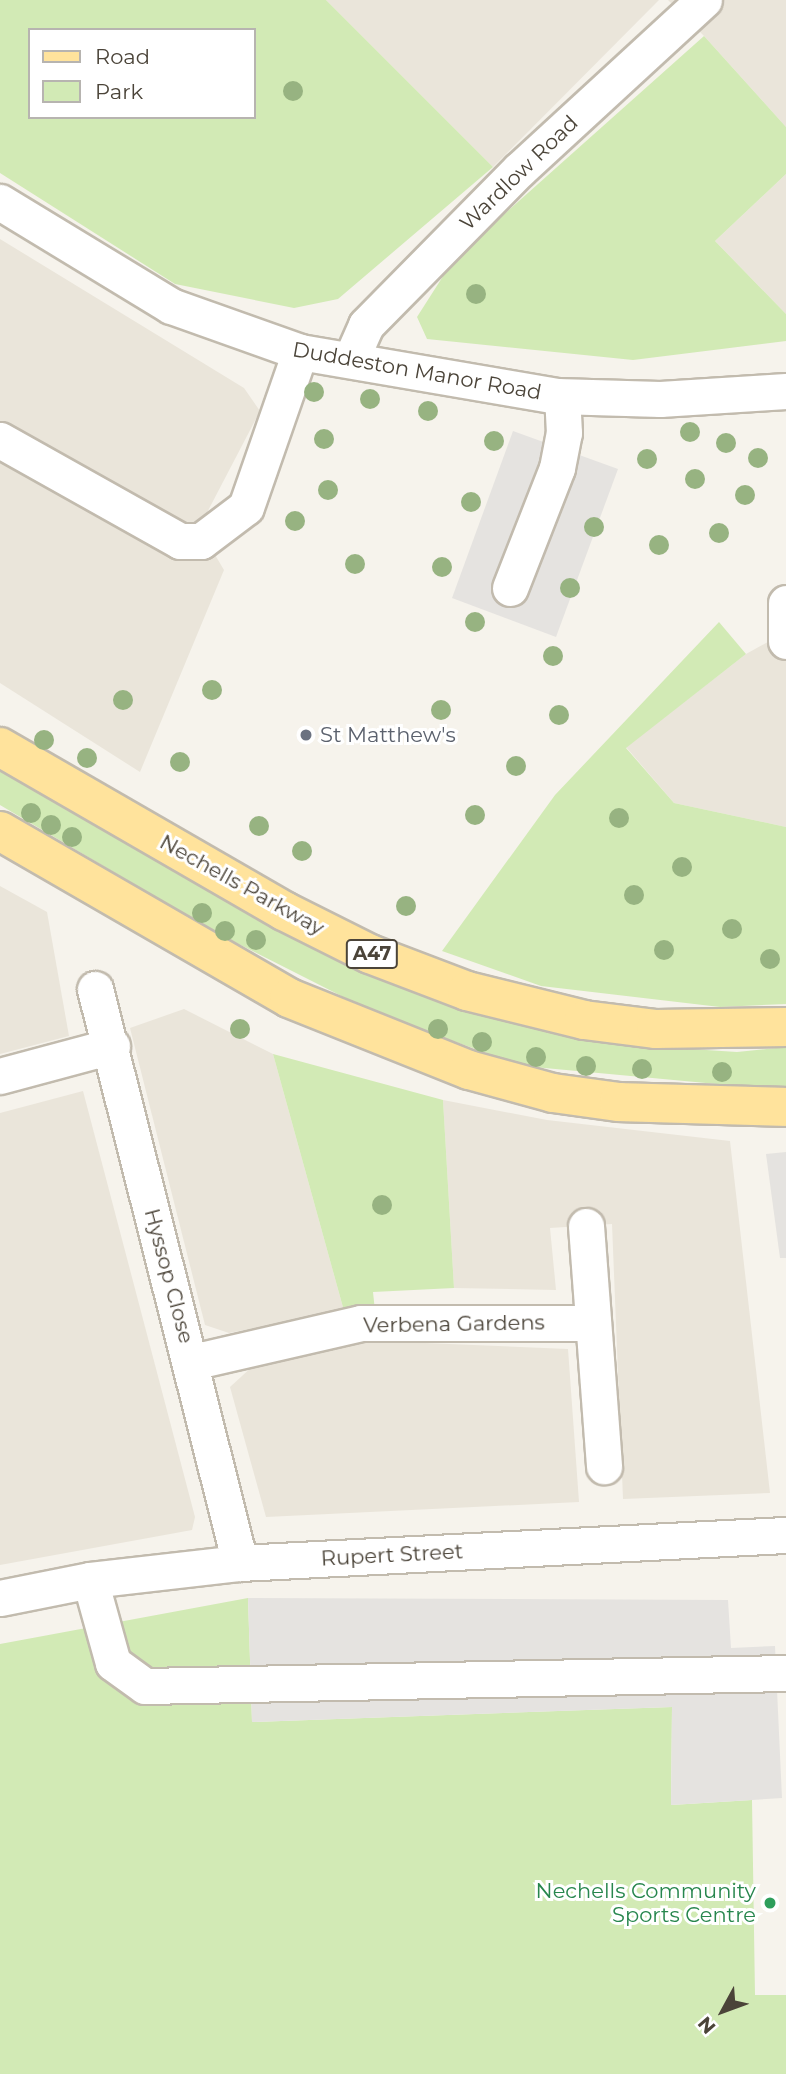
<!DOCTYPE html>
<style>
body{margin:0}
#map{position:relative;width:786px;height:2074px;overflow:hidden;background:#f6f3ec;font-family:Montserrat,sans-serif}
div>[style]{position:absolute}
.residential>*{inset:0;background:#eae5da}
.green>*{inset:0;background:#d2eab5}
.parking>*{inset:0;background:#e5e3e0}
.roads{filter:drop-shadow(2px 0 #c2bbae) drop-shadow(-2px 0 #c2bbae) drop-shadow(0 2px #c2bbae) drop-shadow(0 -2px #c2bbae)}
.minor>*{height:35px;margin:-17.5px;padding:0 17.5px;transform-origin:17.5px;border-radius:17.5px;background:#fff}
.major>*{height:38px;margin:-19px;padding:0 19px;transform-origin:19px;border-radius:19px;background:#ffe39c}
.trees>*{width:20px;height:20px;margin:-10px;border-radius:50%;background:#97b381}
.dots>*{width:19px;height:19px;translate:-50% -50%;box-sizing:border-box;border:4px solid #fff;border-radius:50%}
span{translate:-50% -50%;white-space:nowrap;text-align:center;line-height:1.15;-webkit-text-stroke:6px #fff;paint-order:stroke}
.shield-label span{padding:2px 5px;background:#fff;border:2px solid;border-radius:5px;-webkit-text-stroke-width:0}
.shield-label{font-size:19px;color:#4b4439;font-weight:700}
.street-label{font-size:21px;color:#4b4439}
.worship-label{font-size:21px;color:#5b616d}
.left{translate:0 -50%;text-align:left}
.leisure-label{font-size:21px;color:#27864d}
.right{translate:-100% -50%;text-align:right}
.legend{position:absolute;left:28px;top:28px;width:228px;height:91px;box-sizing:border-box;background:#fff;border:2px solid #b7b4b0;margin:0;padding:9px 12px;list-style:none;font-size:21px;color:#4b4439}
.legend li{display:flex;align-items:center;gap:14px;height:35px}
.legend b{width:35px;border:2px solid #b7b4b0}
.north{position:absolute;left:688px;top:1976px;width:70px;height:70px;-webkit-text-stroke:5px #fff;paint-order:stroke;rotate:229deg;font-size:19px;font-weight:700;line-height:28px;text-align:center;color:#4b4439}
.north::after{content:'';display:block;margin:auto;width:24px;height:32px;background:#4b4439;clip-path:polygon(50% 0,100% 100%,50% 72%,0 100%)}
</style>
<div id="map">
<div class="residential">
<i style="clip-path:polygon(326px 0,659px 0,493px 167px)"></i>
<i style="clip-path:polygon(668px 0,786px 0,786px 127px,704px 36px)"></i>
<i style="clip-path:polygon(786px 174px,786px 314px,715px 241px)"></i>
<i style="clip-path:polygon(0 239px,244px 388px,260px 411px,199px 528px,224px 570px,140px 772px,0 683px)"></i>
<i style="clip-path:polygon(786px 632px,786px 827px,674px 803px,626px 747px,746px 654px)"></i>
<i style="clip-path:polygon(0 886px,47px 912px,69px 1036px,0 1054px)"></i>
<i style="clip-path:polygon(184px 1009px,273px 1054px,344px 1311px,229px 1333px,205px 1325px,130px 1028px)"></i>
<i style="clip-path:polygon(83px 1091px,195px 1517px,192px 1530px,0 1565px,0 1113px)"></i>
<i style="clip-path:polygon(443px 1100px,547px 1120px,730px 1141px,770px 1493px,623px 1499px,612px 1224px,550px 1228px,556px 1290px,454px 1288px)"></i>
<i style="clip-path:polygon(352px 1340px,568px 1349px,579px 1502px,266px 1517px,230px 1387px,254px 1365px)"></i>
</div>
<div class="green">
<i style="clip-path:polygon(evenodd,0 0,326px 0,493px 167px,338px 299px,294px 308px,175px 284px,0 173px,0 0,30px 30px,254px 30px,254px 117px,30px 117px,30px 30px)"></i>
<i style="clip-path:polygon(704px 36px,786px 127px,786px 174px,715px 241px,786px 314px,786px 341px,633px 360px,427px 339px,417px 317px,454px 259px)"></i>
<i style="clip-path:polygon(719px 622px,746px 654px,626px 748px,674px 803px,786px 827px,786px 1004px,720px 1007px,541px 986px,442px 951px,555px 795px)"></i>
<i style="clip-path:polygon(0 765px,291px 934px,476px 1014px,614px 1044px,737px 1052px,786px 1047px,786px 1086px,749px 1087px,523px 1066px,377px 1014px,217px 933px,0 805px)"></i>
<i style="clip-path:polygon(273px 1054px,443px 1100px,454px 1288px,373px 1292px,375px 1311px,344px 1311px)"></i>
<i style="clip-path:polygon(248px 1598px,252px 1722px,672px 1707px,671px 1805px,752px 1800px,755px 1995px,786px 1995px,786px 2074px,0 2074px,0 1644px)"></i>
</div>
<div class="parking">
<i style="clip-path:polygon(513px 431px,618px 469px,556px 637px,452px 598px)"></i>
<i style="clip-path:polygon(786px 1152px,786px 1258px,780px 1258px,766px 1154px)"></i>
<i style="clip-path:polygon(248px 1598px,728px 1600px,731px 1648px,775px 1646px,782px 1798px,671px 1805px,672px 1707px,252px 1722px)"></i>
</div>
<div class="roads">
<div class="minor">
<i style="left:0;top:202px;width:200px;rotate:31.3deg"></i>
<i style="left:171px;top:306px;width:137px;rotate:19.6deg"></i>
<i style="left:300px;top:352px;width:261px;rotate:9.7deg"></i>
<i style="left:557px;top:396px;width:103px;rotate:1.7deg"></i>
<i style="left:660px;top:399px;width:126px;rotate:-3.6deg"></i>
<i style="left:351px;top:359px;width:37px;rotate:-66deg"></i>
<i style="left:366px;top:325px;width:219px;rotate:-45.4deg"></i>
<i style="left:520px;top:169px;width:250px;rotate:-42.6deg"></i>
<i style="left:0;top:440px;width:206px;rotate:29.3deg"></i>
<i style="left:180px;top:541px;width:21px"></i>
<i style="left:201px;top:541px;width:56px;rotate:-37.1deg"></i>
<i style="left:246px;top:507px;width:164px;rotate:-70.8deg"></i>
<i style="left:510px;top:588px;width:129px;rotate:-68.6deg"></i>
<i style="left:557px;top:468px;width:36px;rotate:-79deg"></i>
<i style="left:564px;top:433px;width:36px;rotate:-93deg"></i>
<i style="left:786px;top:603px;width:38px;rotate:90deg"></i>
<i style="left:95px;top:989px;width:592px;rotate:75.82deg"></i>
<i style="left:0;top:1076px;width:116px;rotate:-15deg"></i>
<i style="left:586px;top:1226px;width:241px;rotate:85.7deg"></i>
<i style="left:192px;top:1362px;width:173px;rotate:-13deg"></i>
<i style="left:361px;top:1323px;width:232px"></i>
<i style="left:90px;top:1580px;width:86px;rotate:74.5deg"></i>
<i style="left:113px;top:1663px;width:39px;rotate:36deg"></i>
<i style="left:145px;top:1686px;width:641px;rotate:-1.16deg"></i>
<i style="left:0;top:1598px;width:92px;rotate:-11.3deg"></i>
<i style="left:90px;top:1580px;width:151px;rotate:-6.5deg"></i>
<i style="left:240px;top:1563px;width:547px;rotate:-2.94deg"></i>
</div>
<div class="major">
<i style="left:0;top:747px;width:328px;rotate:30deg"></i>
<i style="left:284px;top:911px;width:96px;rotate:26.6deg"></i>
<i style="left:370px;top:954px;width:104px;rotate:20.9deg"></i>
<i style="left:467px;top:991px;width:121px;rotate:13.9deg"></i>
<i style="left:584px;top:1020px;width:73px;rotate:7.1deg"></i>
<i style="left:656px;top:1029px;width:130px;rotate:-0.9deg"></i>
<i style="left:0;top:831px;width:334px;rotate:30deg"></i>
<i style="left:289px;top:998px;width:194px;rotate:21.8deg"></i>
<i style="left:469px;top:1070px;width:87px;rotate:15.3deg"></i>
<i style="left:553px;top:1093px;width:67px;rotate:7.8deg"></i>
<i style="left:619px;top:1102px;width:167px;rotate:1.7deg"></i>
</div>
</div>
<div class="trees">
<i style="left:293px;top:91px"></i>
<i style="left:476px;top:294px"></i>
<i style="left:314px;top:392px"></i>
<i style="left:370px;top:399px"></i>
<i style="left:428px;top:411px"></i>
<i style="left:690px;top:432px"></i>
<i style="left:324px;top:439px"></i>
<i style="left:494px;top:441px"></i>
<i style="left:726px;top:443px"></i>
<i style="left:758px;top:458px"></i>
<i style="left:647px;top:459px"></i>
<i style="left:695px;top:479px"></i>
<i style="left:328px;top:490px"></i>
<i style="left:745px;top:495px"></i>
<i style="left:471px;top:502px"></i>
<i style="left:295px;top:521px"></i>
<i style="left:594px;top:527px"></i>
<i style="left:719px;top:533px"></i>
<i style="left:659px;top:545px"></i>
<i style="left:355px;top:564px"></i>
<i style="left:442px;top:567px"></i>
<i style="left:570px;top:588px"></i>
<i style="left:475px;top:622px"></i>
<i style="left:553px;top:656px"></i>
<i style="left:212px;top:690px"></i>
<i style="left:123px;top:700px"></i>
<i style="left:441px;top:710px"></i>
<i style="left:559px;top:715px"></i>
<i style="left:44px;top:740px"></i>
<i style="left:87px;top:758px"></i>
<i style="left:180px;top:762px"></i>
<i style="left:516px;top:766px"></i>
<i style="left:31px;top:813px"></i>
<i style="left:475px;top:815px"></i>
<i style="left:619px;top:818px"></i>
<i style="left:51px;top:825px"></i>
<i style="left:259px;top:826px"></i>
<i style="left:72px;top:837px"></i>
<i style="left:302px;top:851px"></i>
<i style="left:682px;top:867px"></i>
<i style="left:634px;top:895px"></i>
<i style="left:406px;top:906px"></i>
<i style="left:202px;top:913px"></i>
<i style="left:732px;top:929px"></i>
<i style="left:225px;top:931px"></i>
<i style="left:256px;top:940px"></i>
<i style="left:664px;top:950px"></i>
<i style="left:770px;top:959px"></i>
<i style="left:240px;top:1029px"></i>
<i style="left:438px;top:1029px"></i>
<i style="left:482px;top:1042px"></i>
<i style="left:536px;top:1057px"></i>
<i style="left:586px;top:1066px"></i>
<i style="left:642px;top:1069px"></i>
<i style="left:722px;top:1072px"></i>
<i style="left:382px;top:1205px"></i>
</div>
<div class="dots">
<i style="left:306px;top:735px;background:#6b7280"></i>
<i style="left:770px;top:1903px;background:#2e9e5b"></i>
</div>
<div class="shield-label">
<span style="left:372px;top:954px">A47</span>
</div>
<div class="street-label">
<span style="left:519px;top:173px;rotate:-44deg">Wardlow Road</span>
<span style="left:417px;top:371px;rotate:10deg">Duddeston Manor Road</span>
<span style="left:242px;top:885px;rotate:29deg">Nechells Parkway</span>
<span style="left:169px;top:1276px;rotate:75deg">Hyssop Close</span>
<span style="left:454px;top:1324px;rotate:-1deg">Verbena Gardens</span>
<span style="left:392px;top:1555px;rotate:-3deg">Rupert Street</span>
</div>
<div class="worship-label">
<span class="left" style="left:320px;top:735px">St Matthew's</span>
</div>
<div class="leisure-label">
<span class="right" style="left:756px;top:1903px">Nechells Community<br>Sports Centre</span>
</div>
<ul class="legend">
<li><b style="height:9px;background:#ffe39c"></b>Road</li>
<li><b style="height:19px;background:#d2eab5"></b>Park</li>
</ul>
<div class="north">N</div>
</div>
